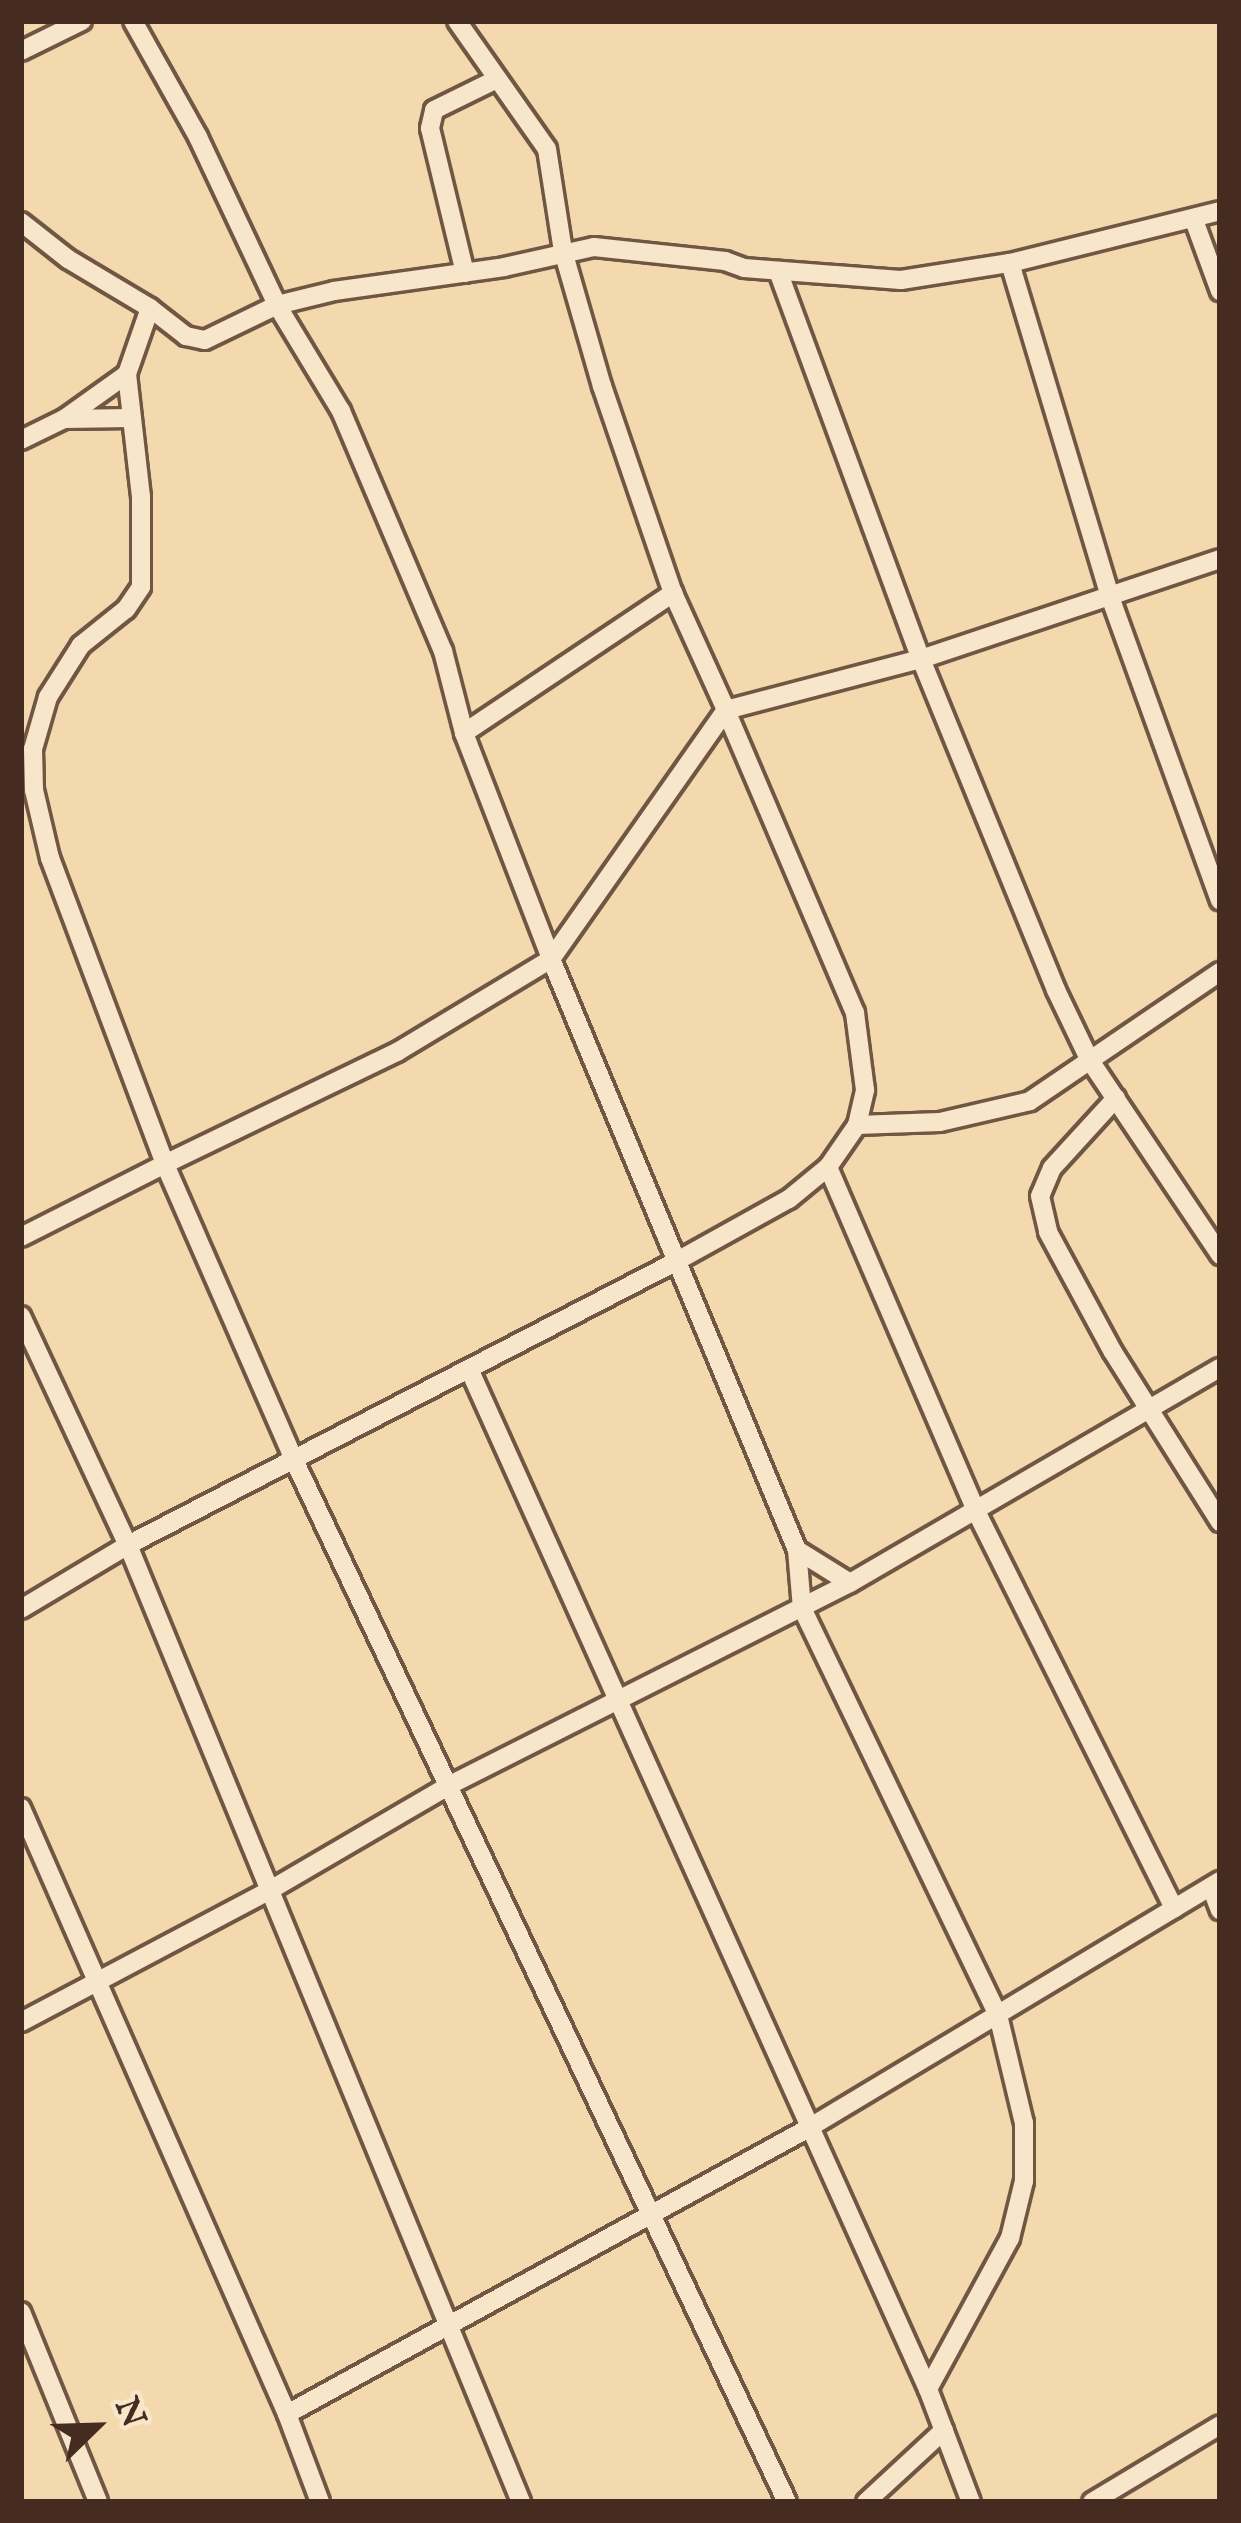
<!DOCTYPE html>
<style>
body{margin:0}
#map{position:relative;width:1241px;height:2523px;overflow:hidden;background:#f3d9ad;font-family:"IM FELL English",serif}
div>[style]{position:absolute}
.roads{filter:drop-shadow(3px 0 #715644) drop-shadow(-3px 0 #715644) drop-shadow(0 3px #715644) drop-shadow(0 -3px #715644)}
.street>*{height:18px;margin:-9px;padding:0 9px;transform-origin:9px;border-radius:9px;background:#f7e6ca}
span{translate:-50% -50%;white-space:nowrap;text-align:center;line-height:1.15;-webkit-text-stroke:12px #f7e6ca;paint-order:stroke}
.frame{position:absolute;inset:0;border:24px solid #462b21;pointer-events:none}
.north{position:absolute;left:36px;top:2367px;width:120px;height:120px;-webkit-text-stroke:9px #f7e6ca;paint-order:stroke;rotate:67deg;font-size:33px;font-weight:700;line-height:48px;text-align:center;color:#462b21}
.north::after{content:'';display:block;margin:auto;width:42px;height:54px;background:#462b21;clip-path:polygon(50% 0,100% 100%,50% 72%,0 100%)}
</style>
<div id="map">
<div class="roads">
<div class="street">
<i style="left:133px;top:21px;width:133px;rotate:60.7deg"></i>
<i style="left:198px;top:137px;width:186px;rotate:64.8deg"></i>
<i style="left:277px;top:305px;width:124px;rotate:58.9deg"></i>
<i style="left:341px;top:411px;width:261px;rotate:67deg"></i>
<i style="left:443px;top:651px;width:85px;rotate:75.6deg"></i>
<i style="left:464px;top:733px;width:242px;rotate:68.9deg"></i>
<i style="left:551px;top:959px;width:304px;rotate:-54.9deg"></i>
<i style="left:457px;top:21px;width:156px;rotate:54.9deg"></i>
<i style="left:547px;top:149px;width:103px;rotate:81.1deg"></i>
<i style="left:563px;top:251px;width:141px;rotate:73.9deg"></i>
<i style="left:602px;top:386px;width:219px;rotate:71.1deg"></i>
<i style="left:673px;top:593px;width:128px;rotate:65.6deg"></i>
<i style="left:726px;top:710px;width:202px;rotate:-14.7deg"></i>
<i style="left:921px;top:659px;width:315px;rotate:-18.5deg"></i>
<i style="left:21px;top:51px;width:68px;rotate:-26.2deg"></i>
<i style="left:1194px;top:220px;width:76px;rotate:69.9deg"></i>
<i style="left:21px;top:222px;width:60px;rotate:38.2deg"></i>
<i style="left:68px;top:259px;width:96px;rotate:30.9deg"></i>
<i style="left:150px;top:308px;width:70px;rotate:109.2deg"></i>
<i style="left:127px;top:374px;width:124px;rotate:83.5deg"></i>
<i style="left:141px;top:497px;width:90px;rotate:90deg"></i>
<i style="left:141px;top:587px;width:27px;rotate:124deg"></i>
<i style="left:126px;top:609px;width:58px;rotate:141.3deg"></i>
<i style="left:81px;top:645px;width:62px;rotate:122.4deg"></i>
<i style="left:48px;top:697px;width:54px;rotate:106.1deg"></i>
<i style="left:33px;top:749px;width:41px;rotate:88.6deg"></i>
<i style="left:34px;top:790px;width:70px;rotate:76.8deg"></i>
<i style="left:50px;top:858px;width:327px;rotate:69.4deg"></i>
<i style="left:165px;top:1164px;width:161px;rotate:153.1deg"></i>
<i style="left:1010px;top:263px;width:345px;rotate:73.3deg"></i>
<i style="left:1109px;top:594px;width:326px;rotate:70.1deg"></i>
<i style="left:778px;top:271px;width:414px;rotate:69.8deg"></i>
<i style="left:921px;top:659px;width:357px;rotate:67.8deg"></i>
<i style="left:1056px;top:990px;width:76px;rotate:64.4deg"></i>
<i style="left:1089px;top:1059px;width:236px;rotate:56.2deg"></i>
<i style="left:465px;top:273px;width:149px;rotate:-103.6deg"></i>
<i style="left:430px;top:128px;width:18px;rotate:-77deg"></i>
<i style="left:434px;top:110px;width:68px;rotate:-26.2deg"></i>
<i style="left:150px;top:308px;width:46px;rotate:37.9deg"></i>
<i style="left:186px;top:336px;width:19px;rotate:12deg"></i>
<i style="left:205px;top:340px;width:80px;rotate:-25.9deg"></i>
<i style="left:277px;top:305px;width:59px;rotate:-13.8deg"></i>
<i style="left:334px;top:291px;width:172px;rotate:-8deg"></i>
<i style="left:504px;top:267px;width:92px;rotate:-12.5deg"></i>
<i style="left:594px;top:247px;width:132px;rotate:6.1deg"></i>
<i style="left:725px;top:261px;width:20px;rotate:20deg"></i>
<i style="left:744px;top:268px;width:157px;rotate:4.4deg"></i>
<i style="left:901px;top:280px;width:110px;rotate:-8.9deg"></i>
<i style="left:1010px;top:263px;width:216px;rotate:-13.9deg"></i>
<i style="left:64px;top:419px;width:68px;rotate:-0.8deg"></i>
<i style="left:21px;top:440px;width:48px;rotate:-26deg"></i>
<i style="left:64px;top:419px;width:77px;rotate:-35.5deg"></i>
<i style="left:464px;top:733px;width:252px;rotate:-33.8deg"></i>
<i style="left:1116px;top:1098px;width:95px;rotate:132.4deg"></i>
<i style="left:1052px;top:1168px;width:30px;rotate:113deg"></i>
<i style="left:1040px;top:1196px;width:37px;rotate:77deg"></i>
<i style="left:1048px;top:1232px;width:136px;rotate:61.6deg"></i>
<i style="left:1113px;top:1352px;width:201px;rotate:57.8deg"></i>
<i style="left:857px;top:1125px;width:83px;rotate:-2.1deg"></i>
<i style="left:940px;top:1122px;width:92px;rotate:-13.1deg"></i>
<i style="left:1030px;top:1101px;width:230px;rotate:-34.2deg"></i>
<i style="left:828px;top:1167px;width:374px;rotate:66.7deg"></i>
<i style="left:976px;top:1511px;width:444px;rotate:63.5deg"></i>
<i style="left:21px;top:1316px;width:253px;rotate:65deg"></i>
<i style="left:128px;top:1545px;width:1035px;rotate:67.67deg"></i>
<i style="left:470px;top:1371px;width:1116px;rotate:65.78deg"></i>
<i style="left:928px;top:2389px;width:121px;rotate:69.2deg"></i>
<i style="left:797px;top:1550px;width:62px;rotate:31.9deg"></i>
<i style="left:21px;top:1609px;width:125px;rotate:-30.9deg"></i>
<i style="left:128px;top:1545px;width:618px;rotate:-27.35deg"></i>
<i style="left:677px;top:1261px;width:128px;rotate:-29deg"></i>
<i style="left:789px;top:1199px;width:50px;rotate:-39.4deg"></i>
<i style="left:828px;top:1167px;width:51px;rotate:-55.4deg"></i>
<i style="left:857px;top:1125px;width:36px;rotate:-77deg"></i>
<i style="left:865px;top:1090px;width:78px;rotate:-97.4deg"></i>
<i style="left:855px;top:1013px;width:329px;rotate:-113.1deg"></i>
<i style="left:21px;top:1808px;width:662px;rotate:66.3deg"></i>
<i style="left:287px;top:2414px;width:94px;rotate:69.4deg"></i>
<i style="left:1211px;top:1887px;width:25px;rotate:69deg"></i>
<i style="left:21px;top:2022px;width:284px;rotate:-27.9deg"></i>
<i style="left:272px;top:1889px;width:204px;rotate:-30.3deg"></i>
<i style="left:448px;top:1786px;width:450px;rotate:-26.8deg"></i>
<i style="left:850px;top:1583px;width:428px;rotate:-30.2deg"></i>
<i style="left:21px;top:2312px;width:205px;rotate:67.9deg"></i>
<i style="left:287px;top:2414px;width:593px;rotate:-28.73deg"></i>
<i style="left:807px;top:2129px;width:482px;rotate:-31deg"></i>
<i style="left:787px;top:2502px;width:1151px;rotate:-115.32deg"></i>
<i style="left:295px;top:1462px;width:325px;rotate:-113.6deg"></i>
<i style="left:165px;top:1164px;width:258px;rotate:-25.8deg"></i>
<i style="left:397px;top:1052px;width:180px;rotate:-31.1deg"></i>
<i style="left:551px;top:959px;width:640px;rotate:67.4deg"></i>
<i style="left:797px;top:1550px;width:58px;rotate:85.1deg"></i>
<i style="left:802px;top:1608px;width:452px;rotate:64.3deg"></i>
<i style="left:998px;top:2015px;width:111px;rotate:76.5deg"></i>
<i style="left:1024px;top:2123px;width:58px;rotate:90deg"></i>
<i style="left:1024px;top:2181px;width:59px;rotate:103.8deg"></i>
<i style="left:1010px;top:2238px;width:172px;rotate:118.5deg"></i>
<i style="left:866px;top:2502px;width:106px;rotate:-42.7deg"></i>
<i style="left:1092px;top:2502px;width:149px;rotate:-31deg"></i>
</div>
</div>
<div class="frame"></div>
<div class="north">N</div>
</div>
